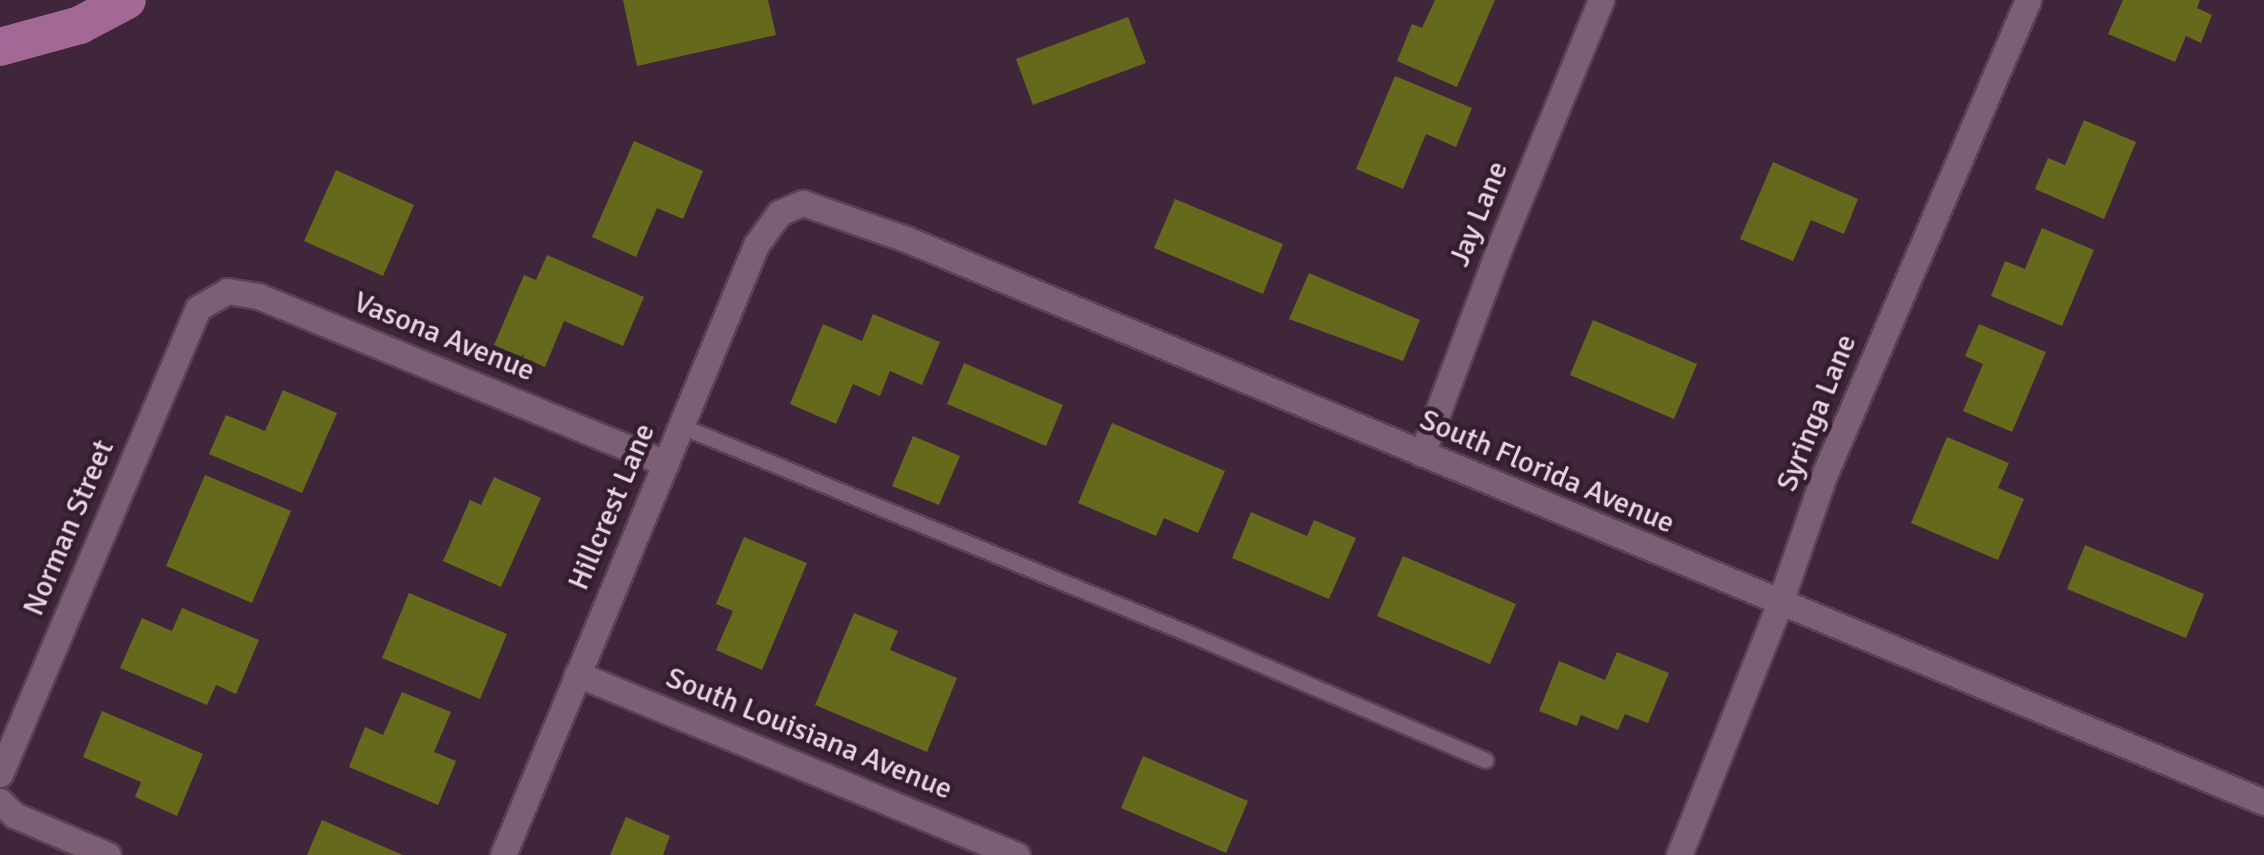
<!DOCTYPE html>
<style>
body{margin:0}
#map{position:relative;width:2264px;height:855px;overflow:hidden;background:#40263a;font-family:Signika,sans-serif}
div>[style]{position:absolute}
.canal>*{height:38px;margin:-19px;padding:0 19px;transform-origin:19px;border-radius:19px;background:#a46897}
.building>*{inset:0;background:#64691b}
.roads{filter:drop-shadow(2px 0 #584253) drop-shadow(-2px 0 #584253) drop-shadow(0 2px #584253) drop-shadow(0 -2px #584253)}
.lane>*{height:15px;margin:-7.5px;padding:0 7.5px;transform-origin:7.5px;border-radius:7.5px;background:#7c5f75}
.street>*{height:25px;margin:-12.5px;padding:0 12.5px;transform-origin:12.5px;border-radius:12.5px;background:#7c5f75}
span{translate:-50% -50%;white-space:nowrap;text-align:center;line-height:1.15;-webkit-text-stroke:9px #351d30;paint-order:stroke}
.street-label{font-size:30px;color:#e7d6e2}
</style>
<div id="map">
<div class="canal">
<i style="left:0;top:47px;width:83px;rotate:-15.4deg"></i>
<i style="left:80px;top:25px;width:53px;rotate:-28deg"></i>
</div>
<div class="building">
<i style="clip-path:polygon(623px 0,768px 0,776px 35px,637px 66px)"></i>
<i style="clip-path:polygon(1435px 0,1495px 0,1457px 87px,1397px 61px,1412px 24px,1422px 28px)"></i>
<i style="clip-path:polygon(2123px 0,2200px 0,2197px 8px,2212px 15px,2201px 43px,2186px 36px,2175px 62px,2108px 34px)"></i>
<i style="clip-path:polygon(1128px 17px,1146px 63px,1033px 105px,1016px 59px)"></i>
<i style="clip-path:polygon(1395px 76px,1472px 108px,1456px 147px,1426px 134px,1403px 189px,1356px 169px)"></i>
<i style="clip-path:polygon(2084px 120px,2136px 142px,2104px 219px,2035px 189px,2048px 158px,2065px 165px)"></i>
<i style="clip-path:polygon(634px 141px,703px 171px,683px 219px,657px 208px,636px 257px,592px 237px)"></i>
<i style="clip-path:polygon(1773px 162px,1858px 199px,1844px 234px,1811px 220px,1793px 261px,1740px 239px)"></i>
<i style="clip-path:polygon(336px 170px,414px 205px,383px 276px,304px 241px)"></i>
<i style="clip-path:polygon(1175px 199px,1283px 244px,1263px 294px,1154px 248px)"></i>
<i style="clip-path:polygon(2042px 228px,2094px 250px,2062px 326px,1991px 296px,2005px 261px,2025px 269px)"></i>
<i style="clip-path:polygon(547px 255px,644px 297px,623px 346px,564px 321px,545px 367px,494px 345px,524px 275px,536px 280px)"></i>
<i style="clip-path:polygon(1309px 273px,1420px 320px,1403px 361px,1289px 319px)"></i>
<i style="clip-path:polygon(873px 314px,940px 342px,922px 385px,890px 371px,880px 396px,853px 384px,836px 424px,790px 404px,823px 324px,862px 341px)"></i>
<i style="clip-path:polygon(1593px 320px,1697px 364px,1674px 419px,1570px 375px)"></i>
<i style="clip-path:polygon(1979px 324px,2046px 352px,2012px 432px,1963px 411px,1983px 364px,1965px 356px)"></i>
<i style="clip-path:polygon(964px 363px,1063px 405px,1046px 446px,947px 404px)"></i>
<i style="clip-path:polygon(283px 390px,337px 413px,302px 493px,209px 454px,226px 415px,265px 431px)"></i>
<i style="clip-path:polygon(1112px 423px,1225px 471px,1198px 533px,1164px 518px,1156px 536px,1078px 503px)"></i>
<i style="clip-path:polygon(913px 436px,960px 456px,939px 505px,892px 486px)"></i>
<i style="clip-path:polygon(1947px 437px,2009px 463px,1998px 488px,2024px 499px,1998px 560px,1911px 523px)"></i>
<i style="clip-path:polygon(205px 475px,291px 511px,252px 603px,166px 566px)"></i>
<i style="clip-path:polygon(494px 477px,541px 498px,501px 587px,443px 561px,470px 500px,481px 505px)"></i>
<i style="clip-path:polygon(1251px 512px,1307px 536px,1314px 520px,1356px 538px,1329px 599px,1232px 558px)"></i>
<i style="clip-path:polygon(744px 537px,807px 563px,762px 670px,716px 650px,733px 611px,716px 604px)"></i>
<i style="clip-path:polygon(2085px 545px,2204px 594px,2186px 638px,2067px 589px)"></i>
<i style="clip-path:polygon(1403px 556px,1516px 604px,1490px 664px,1377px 616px)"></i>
<i style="clip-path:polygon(409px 593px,507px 634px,480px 699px,382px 658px)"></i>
<i style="clip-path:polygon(182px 608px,259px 640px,236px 694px,216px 685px,207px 705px,120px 668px,142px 618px,172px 631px)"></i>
<i style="clip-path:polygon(854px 613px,898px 631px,890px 650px,957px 678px,927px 752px,815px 705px)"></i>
<i style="clip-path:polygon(1617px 652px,1669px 673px,1648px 723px,1625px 714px,1618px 730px,1581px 715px,1577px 726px,1539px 711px,1559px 661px,1605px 680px)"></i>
<i style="clip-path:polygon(402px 692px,451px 712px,434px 752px,456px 761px,438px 805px,349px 767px,365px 727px,383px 735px)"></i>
<i style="clip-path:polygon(102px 711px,203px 754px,177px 816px,135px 797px,141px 782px,83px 757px)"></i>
<i style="clip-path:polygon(1143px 756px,1248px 801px,1226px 853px,1121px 808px)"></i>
<i style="clip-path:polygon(626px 817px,670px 836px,663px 855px,610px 855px)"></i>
<i style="clip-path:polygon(322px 820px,403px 855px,307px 855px)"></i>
</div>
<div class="roads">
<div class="lane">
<i style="left:681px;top:426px;width:550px;rotate:22.23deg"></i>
<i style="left:1190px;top:634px;width:321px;rotate:23.1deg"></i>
</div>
<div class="street">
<i style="left:1422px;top:454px;width:224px;rotate:-69.4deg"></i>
<i style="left:1501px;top:244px;width:264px;rotate:-67.7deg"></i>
<i style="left:577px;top:674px;width:476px;rotate:22.4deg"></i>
<i style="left:0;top:774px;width:506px;rotate:-66.98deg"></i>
<i style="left:198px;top:308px;width:34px;rotate:-30deg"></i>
<i style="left:227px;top:291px;width:31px;rotate:9deg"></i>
<i style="left:258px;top:296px;width:441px;rotate:22.3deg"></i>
<i style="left:0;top:801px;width:20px;rotate:45deg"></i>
<i style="left:14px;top:815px;width:102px;rotate:23.1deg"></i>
<i style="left:503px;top:855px;width:660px;rotate:-67.47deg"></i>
<i style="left:756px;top:245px;width:39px;rotate:-54deg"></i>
<i style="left:779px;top:213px;width:26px;rotate:-23deg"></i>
<i style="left:803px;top:203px;width:109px;rotate:19.3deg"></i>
<i style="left:906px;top:239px;width:1470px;rotate:22.52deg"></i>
<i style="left:1679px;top:855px;width:269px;rotate:-68.2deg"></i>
<i style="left:1779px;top:605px;width:140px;rotate:-70.8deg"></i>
<i style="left:1825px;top:473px;width:515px;rotate:-66.77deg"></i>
</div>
</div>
<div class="street-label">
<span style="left:1479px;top:214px;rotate:-68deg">Jay Lane</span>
<span style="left:444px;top:337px;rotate:22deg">Vasona Avenue</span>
<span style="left:1817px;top:413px;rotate:-68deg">Syringa Lane</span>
<span style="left:1547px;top:472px;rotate:23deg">South Florida Avenue</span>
<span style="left:612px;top:507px;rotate:-67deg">Hillcrest Lane</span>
<span style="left:69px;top:528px;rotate:-67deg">Norman Street</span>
<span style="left:809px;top:734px;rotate:22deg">South Louisiana Avenue</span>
</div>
</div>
